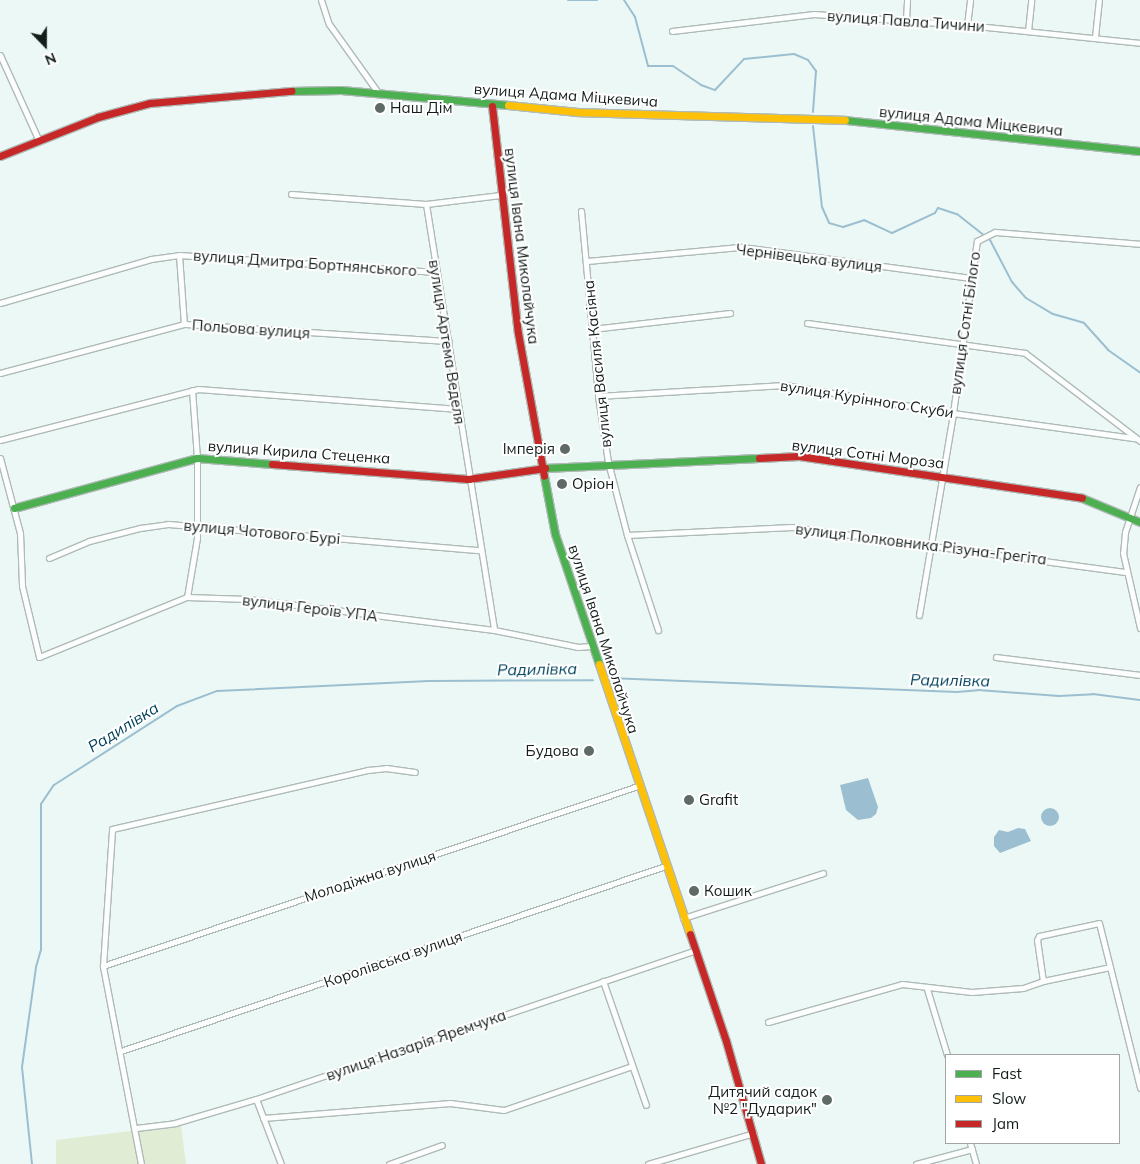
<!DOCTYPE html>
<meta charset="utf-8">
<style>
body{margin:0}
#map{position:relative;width:1140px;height:1164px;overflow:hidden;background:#ecf8f5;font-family:Mulish,sans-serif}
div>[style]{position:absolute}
.green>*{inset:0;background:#e0edd4}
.water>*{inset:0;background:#9bbfd0}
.round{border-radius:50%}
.stream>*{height:2px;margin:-1px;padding:0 1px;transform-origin:1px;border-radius:1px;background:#9bbfd0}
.roads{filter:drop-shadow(1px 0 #afbab7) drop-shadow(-1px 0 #afbab7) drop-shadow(0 1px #afbab7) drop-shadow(0 -1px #afbab7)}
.street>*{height:5px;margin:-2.5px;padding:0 2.5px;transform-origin:2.5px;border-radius:2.5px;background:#fcfefe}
.fast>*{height:7px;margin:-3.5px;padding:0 3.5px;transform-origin:3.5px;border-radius:3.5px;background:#4caf50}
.slow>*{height:7px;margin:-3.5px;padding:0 3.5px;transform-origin:3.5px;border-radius:3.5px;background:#ffc107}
.jam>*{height:7px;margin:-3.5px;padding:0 3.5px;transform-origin:3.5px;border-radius:3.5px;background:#c62828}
.dots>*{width:14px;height:14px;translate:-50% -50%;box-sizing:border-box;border:2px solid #fff;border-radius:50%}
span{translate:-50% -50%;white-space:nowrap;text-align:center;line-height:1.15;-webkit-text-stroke:4px #fff;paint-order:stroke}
.street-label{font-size:15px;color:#131e1b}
.poi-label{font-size:15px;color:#131e1b}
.left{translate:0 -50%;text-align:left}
.right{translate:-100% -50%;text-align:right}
.water-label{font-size:16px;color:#00415c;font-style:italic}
.legend{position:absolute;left:945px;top:1054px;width:175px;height:90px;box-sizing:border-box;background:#fff;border:1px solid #a1a5a4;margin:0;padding:6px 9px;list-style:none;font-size:15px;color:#131e1b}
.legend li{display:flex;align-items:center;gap:10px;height:25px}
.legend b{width:25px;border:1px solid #a1a5a4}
.north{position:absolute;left:20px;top:20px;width:50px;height:50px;-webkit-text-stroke:4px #fff;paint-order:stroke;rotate:158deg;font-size:14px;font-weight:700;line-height:20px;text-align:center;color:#131e1b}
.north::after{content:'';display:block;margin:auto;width:18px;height:22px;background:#131e1b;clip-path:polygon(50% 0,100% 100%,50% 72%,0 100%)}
</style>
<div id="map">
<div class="green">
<i style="clip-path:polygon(181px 1125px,186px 1164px,56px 1164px,56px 1140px)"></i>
</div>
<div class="water">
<i style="clip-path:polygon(868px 778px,878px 807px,876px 814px,871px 818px,858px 820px,846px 810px,840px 785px)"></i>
<i class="round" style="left:1041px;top:808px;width:18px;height:18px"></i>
<i style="clip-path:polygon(1018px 828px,1025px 829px,1031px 841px,1000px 853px,994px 846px,994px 837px,999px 830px,1008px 832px)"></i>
</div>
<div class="stream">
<i style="left:568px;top:0;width:29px"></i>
<i style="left:624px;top:0;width:20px;rotate:57deg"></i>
<i style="left:635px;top:17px;width:51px;rotate:75.1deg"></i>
<i style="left:648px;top:66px;width:25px"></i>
<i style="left:673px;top:66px;width:34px;rotate:34deg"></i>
<i style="left:701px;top:85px;width:15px;rotate:20deg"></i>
<i style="left:715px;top:90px;width:42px;rotate:-46.9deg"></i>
<i style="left:744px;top:59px;width:50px;rotate:-5.7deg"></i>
<i style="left:794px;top:54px;width:15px;rotate:23deg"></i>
<i style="left:808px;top:60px;width:14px;rotate:54deg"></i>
<i style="left:816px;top:71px;width:41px;rotate:94.2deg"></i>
<i style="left:813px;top:126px;width:81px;rotate:83.7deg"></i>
<i style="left:822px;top:207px;width:17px;rotate:66deg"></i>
<i style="left:829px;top:223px;width:15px;rotate:16deg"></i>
<i style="left:843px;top:227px;width:22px;rotate:-18deg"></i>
<i style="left:864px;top:220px;width:31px;rotate:25deg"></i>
<i style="left:892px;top:233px;width:47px;rotate:-24.9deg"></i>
<i style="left:935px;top:213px;width:6px;rotate:-59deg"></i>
<i style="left:938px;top:208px;width:20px;rotate:18deg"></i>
<i style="left:957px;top:214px;width:42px;rotate:38.2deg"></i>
<i style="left:990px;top:240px;width:47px;rotate:62.4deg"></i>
<i style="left:1012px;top:282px;width:21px;rotate:49deg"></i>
<i style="left:1026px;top:298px;width:31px;rotate:31deg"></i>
<i style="left:1053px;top:314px;width:32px;rotate:16deg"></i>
<i style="left:1084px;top:323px;width:36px;rotate:48deg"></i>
<i style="left:1108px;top:350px;width:39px;rotate:35deg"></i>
<i style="left:609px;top:678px;width:348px;rotate:2.3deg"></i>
<i style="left:957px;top:692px;width:21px;rotate:-5deg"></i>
<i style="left:978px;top:690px;width:81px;rotate:4.2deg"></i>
<i style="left:1059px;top:696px;width:34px;rotate:-3deg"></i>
<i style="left:1093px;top:694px;width:47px;rotate:7.3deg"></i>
<i style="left:32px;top:1164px;width:98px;rotate:-95.9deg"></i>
<i style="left:22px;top:1067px;width:101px;rotate:-82deg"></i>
<i style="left:36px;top:967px;width:19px;rotate:-74deg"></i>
<i style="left:41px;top:949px;width:145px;rotate:-90deg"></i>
<i style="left:41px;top:804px;width:23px;rotate:-56deg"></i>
<i style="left:54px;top:785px;width:146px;rotate:-32.7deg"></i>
<i style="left:177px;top:706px;width:43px;rotate:-20.6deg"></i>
<i style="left:217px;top:691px;width:212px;rotate:-2.7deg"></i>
<i style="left:429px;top:681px;width:164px;rotate:-0.3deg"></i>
</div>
<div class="roads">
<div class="street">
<i style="left:321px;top:0;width:25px;rotate:72deg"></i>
<i style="left:329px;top:24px;width:82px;rotate:54.4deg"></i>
<i style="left:906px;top:20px;width:20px;rotate:-87deg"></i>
<i style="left:967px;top:25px;width:25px;rotate:-83deg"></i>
<i style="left:672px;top:31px;width:143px;rotate:-6.8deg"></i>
<i style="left:814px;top:14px;width:153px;rotate:4.1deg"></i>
<i style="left:967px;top:25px;width:174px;rotate:5.9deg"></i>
<i style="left:1028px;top:31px;width:31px;rotate:-84deg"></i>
<i style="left:1095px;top:37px;width:37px;rotate:-84deg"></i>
<i style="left:0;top:55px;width:94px;rotate:65.6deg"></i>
<i style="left:291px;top:194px;width:135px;rotate:4.2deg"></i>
<i style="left:426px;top:204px;width:75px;rotate:-6.9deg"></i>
<i style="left:426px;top:204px;width:431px;rotate:80.9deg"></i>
<i style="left:581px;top:211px;width:186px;rotate:84.7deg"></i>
<i style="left:598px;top:396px;width:67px;rotate:81.4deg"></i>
<i style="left:608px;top:462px;width:75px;rotate:75.4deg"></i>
<i style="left:627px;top:535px;width:100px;rotate:71.9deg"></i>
<i style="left:179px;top:255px;width:69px;rotate:85.9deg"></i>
<i style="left:587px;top:261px;width:156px;rotate:-5.2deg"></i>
<i style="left:742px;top:247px;width:231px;rotate:7.7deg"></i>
<i style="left:0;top:303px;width:157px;rotate:-16.2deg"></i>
<i style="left:151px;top:259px;width:28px;rotate:-8deg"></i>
<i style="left:179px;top:255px;width:258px;rotate:3.8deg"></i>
<i style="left:807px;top:323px;width:220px;rotate:7.8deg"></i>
<i style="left:1025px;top:353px;width:145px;rotate:37.4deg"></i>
<i style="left:592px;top:329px;width:139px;rotate:-6.6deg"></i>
<i style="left:0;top:373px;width:190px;rotate:-14.9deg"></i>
<i style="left:184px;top:324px;width:265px;rotate:3.7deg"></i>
<i style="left:598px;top:396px;width:187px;rotate:-3.4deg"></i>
<i style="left:785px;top:385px;width:170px;rotate:9.5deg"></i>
<i style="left:953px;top:413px;width:183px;rotate:7.9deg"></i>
<i style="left:0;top:440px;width:204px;rotate:-14.4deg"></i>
<i style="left:198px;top:389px;width:261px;rotate:4.4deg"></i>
<i style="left:0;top:458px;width:78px;rotate:75.1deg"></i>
<i style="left:20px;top:533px;width:53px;rotate:87.8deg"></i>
<i style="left:22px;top:586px;width:73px;rotate:76.5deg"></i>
<i style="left:39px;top:657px;width:160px;rotate:-22.1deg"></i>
<i style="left:187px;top:597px;width:61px;rotate:1.9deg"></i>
<i style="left:248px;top:599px;width:248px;rotate:7.2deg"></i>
<i style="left:494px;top:630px;width:86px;rotate:11.4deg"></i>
<i style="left:578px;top:647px;width:13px;rotate:-4deg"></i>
<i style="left:1140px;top:487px;width:47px;rotate:108.4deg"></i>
<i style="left:1125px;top:532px;width:21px;rotate:95deg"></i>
<i style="left:1123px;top:553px;width:77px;rotate:77.2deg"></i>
<i style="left:627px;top:535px;width:165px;rotate:-2.8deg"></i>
<i style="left:792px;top:527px;width:336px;rotate:7.7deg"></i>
<i style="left:49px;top:558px;width:43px;rotate:-23deg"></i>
<i style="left:89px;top:541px;width:53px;rotate:-14.3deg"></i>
<i style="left:140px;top:528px;width:28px;rotate:-8deg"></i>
<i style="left:168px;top:524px;width:313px;rotate:4.8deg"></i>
<i style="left:187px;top:597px;width:60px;rotate:-80.4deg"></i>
<i style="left:197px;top:538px;width:80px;rotate:-90deg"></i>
<i style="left:197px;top:458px;width:68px;rotate:-94.2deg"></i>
<i style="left:919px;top:615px;width:205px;rotate:-80.4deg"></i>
<i style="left:953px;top:413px;width:174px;rotate:-82.1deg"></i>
<i style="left:977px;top:241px;width:20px;rotate:-27deg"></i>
<i style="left:995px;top:232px;width:145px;rotate:4.7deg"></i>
<i style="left:996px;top:657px;width:145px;rotate:7.1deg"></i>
<i style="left:683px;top:918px;width:147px;rotate:-17.8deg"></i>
<i style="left:103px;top:966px;width:564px;rotate:-18.6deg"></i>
<i style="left:603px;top:981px;width:131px;rotate:70.9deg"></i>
<i style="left:1043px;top:981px;width:68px;rotate:-11.8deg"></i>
<i style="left:927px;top:989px;width:69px;rotate:73.1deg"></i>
<i style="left:768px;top:1022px;width:139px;rotate:-15.8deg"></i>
<i style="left:902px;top:984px;width:70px;rotate:6.5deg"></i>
<i style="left:972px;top:992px;width:51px;rotate:-4.5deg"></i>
<i style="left:1023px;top:988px;width:21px;rotate:-19deg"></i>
<i style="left:1043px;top:981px;width:41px;rotate:-98.3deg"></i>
<i style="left:1037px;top:940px;width:4px;rotate:-63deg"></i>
<i style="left:1039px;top:936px;width:61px;rotate:-12.2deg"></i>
<i style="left:1099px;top:923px;width:170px;rotate:76deg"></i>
<i style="left:121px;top:1051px;width:575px;rotate:-18.78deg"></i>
<i style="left:256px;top:1099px;width:70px;rotate:69deg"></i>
<i style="left:263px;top:1118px;width:188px;rotate:-4.6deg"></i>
<i style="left:450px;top:1103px;width:54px;rotate:7.4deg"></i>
<i style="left:504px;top:1110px;width:135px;rotate:-19deg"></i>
<i style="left:136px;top:1128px;width:39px;rotate:-7deg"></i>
<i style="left:175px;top:1123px;width:84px;rotate:-16.5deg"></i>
<i style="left:256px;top:1099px;width:462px;rotate:-18.7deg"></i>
<i style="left:970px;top:1143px;width:22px;rotate:74deg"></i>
<i style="left:141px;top:1164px;width:202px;rotate:-100.9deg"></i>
<i style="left:103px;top:966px;width:137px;rotate:-86.2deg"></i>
<i style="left:112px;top:829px;width:263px;rotate:-13deg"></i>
<i style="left:368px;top:770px;width:18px;rotate:-6deg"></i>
<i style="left:386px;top:768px;width:29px;rotate:8deg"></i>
<i style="left:389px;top:1164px;width:56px;rotate:-19.7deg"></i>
<i style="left:648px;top:1164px;width:110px;rotate:-16.3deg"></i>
<i style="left:916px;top:1164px;width:58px;rotate:-15deg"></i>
</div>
<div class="fast">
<i style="left:291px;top:91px;width:50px;rotate:-1.1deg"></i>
<i style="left:341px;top:90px;width:168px;rotate:5.1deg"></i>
<i style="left:845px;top:120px;width:297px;rotate:6deg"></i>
<i style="left:545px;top:468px;width:214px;rotate:-2.7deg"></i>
<i style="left:544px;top:476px;width:59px;rotate:79.3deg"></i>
<i style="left:555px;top:534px;width:137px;rotate:71.3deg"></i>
<i style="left:1082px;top:498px;width:63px;rotate:22.5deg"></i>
<i style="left:14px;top:508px;width:190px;rotate:-15.3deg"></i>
<i style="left:197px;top:458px;width:75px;rotate:4.6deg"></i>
</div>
<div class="slow">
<i style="left:508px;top:105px;width:70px;rotate:5.7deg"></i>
<i style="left:578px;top:112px;width:267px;rotate:1.7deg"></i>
<i style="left:599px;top:664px;width:285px;rotate:71.4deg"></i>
</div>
<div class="jam">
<i style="left:492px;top:106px;width:228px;rotate:83.5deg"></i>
<i style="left:518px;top:333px;width:145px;rotate:79.7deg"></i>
<i style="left:0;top:156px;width:105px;rotate:-21.7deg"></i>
<i style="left:98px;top:117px;width:54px;rotate:-15.1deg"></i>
<i style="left:150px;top:103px;width:142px;rotate:-4.9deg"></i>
<i style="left:759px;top:458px;width:40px;rotate:-2.9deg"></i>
<i style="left:799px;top:456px;width:286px;rotate:8.4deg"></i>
<i style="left:272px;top:464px;width:197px;rotate:4.4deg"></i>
<i style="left:468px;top:479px;width:78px;rotate:-8.1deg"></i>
<i style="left:690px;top:934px;width:113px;rotate:71.4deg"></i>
<i style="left:726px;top:1041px;width:128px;rotate:74.1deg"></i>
</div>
</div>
<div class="dots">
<i style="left:380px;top:108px;background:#5f6a67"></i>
<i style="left:565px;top:449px;background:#5f6a67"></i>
<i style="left:562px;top:484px;background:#5f6a67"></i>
<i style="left:589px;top:751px;background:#5f6a67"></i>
<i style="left:689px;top:800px;background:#5f6a67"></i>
<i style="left:694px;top:891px;background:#5f6a67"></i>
<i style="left:827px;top:1100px;background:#5f6a67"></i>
</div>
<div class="street-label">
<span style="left:906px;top:21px;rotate:4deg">вулиця Павла Тичини</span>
<span style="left:566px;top:95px;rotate:4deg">вулиця Адама Міцкевича</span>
<span style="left:971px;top:121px;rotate:6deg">вулиця Адама Міцкевича</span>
<span style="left:522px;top:246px;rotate:83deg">вулиця Івана Миколайчука</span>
<span style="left:809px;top:258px;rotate:7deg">Чернівецька вулиця</span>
<span style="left:305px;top:263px;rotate:4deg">вулиця Дмитра Бортнянського</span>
<span style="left:965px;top:323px;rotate:-82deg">вулиця Сотні Білого</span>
<span style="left:251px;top:329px;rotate:4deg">Польова вулиця</span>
<span style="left:447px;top:342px;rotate:81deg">вулиця Артема Веделя</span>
<span style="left:597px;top:364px;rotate:-96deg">вулиця Василя Касіяна</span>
<span style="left:867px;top:399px;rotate:9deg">вулиця Курінного Скуби</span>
<span style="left:299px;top:452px;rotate:4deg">вулиця Кирила Стеценка</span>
<span style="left:868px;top:454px;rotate:7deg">вулиця Сотні Мороза</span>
<span style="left:262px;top:532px;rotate:5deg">вулиця Чотового Бурі</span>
<span style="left:921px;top:544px;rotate:7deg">вулиця Полковника Різуна-Грегіта</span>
<span style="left:310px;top:608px;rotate:7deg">вулиця Героїв УПА</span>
<span style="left:604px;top:639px;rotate:72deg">вулиця Івана Миколайчука</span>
<span style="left:370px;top:876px;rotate:-18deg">Молодіжна вулиця</span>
<span style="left:393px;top:959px;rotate:-19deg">Королівська вулиця</span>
<span style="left:416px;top:1045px;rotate:-19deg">вулиця Назарія Яремчука</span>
</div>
<div class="poi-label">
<span class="left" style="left:390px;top:108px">Наш Дім</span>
<span class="right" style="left:555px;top:449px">Імперія</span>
<span class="left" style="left:572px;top:484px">Оріон</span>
<span class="right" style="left:579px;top:751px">Будова</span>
<span class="left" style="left:699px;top:800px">Grafit</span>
<span class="left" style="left:704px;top:891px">Кошик</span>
<span class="right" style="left:817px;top:1100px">Дитячий садок<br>№2 "Дударик"</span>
</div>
<div class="water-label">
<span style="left:537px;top:669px;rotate:-1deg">Радилівка</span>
<span style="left:950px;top:680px;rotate:1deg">Радилівка</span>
<span style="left:123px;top:727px;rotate:-32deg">Радилівка</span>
</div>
<ul class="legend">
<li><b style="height:6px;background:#4caf50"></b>Fast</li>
<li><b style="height:6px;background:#ffc107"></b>Slow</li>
<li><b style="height:6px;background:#c62828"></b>Jam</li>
</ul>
<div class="north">N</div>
</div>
